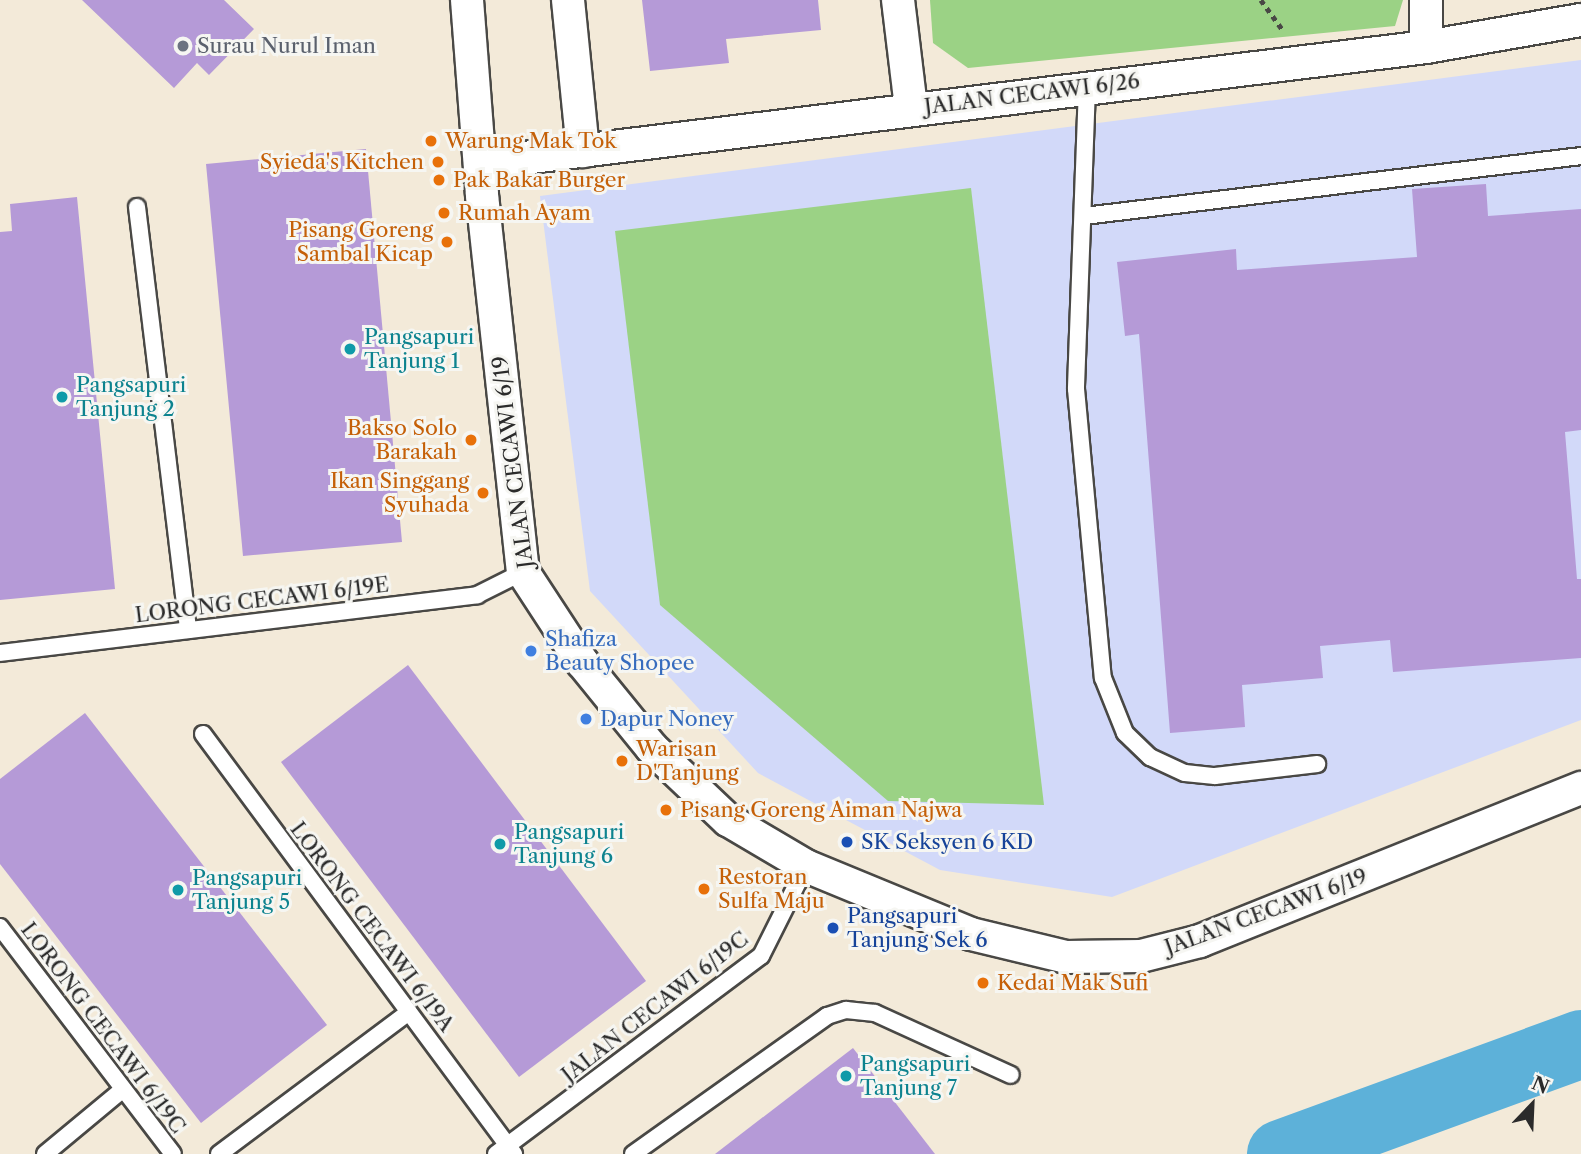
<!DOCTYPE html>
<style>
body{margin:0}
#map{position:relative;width:1581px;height:1154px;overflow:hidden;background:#f3ead9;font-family:"Libre Caslon Text",serif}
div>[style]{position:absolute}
.built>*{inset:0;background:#d2d9f9}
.green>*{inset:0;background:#9bd285}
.river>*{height:68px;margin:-34px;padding:0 34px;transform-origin:34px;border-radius:34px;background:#5db1d9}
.building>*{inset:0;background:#b59ad7}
.path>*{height:4.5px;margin-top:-2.25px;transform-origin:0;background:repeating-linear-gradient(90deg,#494845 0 5px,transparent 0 10px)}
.roads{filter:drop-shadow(2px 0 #494845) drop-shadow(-2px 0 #494845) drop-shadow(0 2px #494845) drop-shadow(0 -2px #494845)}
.service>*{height:16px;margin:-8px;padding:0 8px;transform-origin:8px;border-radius:8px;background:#fff}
.minor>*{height:32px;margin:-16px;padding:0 16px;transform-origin:16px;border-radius:16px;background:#fff}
.dots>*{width:19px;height:19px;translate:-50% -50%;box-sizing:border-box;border:4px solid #f6f6f2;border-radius:50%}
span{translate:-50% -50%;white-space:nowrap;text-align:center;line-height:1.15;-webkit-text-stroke:6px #f6f6f2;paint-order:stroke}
.worship-label{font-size:21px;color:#5b616d}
.left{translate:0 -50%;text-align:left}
.street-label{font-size:21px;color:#2b2b2b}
.food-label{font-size:21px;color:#c56008}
.right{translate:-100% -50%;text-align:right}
.culture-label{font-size:21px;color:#0d838f}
.shop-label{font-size:21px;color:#366cbe}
.transit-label{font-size:21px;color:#164399}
.north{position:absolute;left:1497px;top:1070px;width:70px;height:70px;-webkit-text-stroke:5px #f6f6f2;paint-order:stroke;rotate:23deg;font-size:19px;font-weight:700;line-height:28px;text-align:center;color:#2b2b2b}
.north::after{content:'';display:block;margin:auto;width:24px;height:32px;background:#2b2b2b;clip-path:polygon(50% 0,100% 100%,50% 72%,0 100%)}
</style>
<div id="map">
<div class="built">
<i style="clip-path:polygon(1581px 60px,1581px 720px,1112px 897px,940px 870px,758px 773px,590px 591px,540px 196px)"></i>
</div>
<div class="green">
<i style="clip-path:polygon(930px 0,1403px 0,1395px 26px,968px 68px,933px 43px)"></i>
<i style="clip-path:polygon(971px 188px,1044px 805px,888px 801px,660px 605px,615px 231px)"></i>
</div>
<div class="river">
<i style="left:1281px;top:1154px;width:320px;rotate:-20.1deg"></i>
</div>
<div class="building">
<i style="clip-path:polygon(82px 0,224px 0,254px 29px,209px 75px,197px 63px,174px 88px)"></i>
<i style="clip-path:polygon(642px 0,818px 0,821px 30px,726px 39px,729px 63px,650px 71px)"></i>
<i style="clip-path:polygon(366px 149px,402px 542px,243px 556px,206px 164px)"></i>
<i style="clip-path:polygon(1486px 184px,1488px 216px,1581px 209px,1581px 430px,1565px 432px,1577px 579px,1581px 579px,1581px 658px,1393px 672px,1390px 640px,1320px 646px,1323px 678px,1242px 685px,1245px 727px,1170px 733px,1139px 334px,1125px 336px,1117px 262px,1236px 249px,1237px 270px,1417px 257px,1412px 189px)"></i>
<i style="clip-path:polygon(77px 197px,115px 589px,0 600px,0 232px,12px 231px,10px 204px)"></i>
<i style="clip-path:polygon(408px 665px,646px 981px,519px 1077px,281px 762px)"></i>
<i style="clip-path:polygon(85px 713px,327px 1025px,201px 1123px,0 864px,0 779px)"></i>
<i style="clip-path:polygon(853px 1048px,935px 1154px,715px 1154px)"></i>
</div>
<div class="path">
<i style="left:1261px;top:0;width:36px;rotate:54deg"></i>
</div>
<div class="roads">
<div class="service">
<i style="left:1087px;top:87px;width:302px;rotate:92.1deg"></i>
<i style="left:1076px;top:389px;width:290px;rotate:84.7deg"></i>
<i style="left:1103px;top:678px;width:59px;rotate:68.2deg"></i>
<i style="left:1125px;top:733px;width:35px;rotate:44deg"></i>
<i style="left:1150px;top:757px;width:38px;rotate:25deg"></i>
<i style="left:1185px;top:773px;width:30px;rotate:6deg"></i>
<i style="left:1215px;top:776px;width:103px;rotate:-6.7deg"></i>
<i style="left:137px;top:207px;width:426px;rotate:83.1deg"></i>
<i style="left:1084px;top:216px;width:501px;rotate:-6.88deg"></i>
<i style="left:0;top:653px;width:481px;rotate:-6.9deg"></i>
<i style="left:477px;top:595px;width:51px;rotate:-26.6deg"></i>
<i style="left:203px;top:734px;width:523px;rotate:53.48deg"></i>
<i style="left:0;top:927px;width:285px;rotate:52.7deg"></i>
<i style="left:45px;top:1154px;width:100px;rotate:-39.7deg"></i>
<i style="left:219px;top:1154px;width:237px;rotate:-36.8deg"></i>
<i style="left:496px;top:1154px;width:331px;rotate:-36.8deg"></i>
<i style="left:761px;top:956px;width:101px;rotate:-63.4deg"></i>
<i style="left:633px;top:1154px;width:238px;rotate:-35.4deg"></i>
<i style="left:827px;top:1016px;width:20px;rotate:-18deg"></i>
<i style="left:846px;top:1010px;width:29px;rotate:6deg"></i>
<i style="left:875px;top:1013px;width:149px;rotate:24.5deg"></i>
</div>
<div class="minor">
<i style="left:467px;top:0;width:196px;rotate:85.6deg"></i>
<i style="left:482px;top:195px;width:379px;rotate:83.8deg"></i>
<i style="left:523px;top:572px;width:108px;rotate:56.8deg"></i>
<i style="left:582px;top:662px;width:111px;rotate:50.9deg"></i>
<i style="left:652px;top:748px;width:105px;rotate:43.5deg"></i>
<i style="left:728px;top:820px;width:91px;rotate:30.5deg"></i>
<i style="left:806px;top:866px;width:178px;rotate:22.4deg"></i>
<i style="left:971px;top:934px;width:98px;rotate:13.6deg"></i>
<i style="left:1066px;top:957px;width:75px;rotate:-0.8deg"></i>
<i style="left:1141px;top:956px;width:61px;rotate:-14.3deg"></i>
<i style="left:1200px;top:941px;width:411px;rotate:-21.9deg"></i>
<i style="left:568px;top:0;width:152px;rotate:84.3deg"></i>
<i style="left:898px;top:0;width:109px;rotate:83.1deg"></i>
<i style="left:1426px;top:0;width:47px;rotate:90deg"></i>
<i style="left:483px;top:163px;width:950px;rotate:-7.01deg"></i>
<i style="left:1426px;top:47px;width:157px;rotate:-9.9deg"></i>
</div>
</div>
<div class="dots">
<i style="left:183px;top:46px;background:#6b7280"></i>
<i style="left:431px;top:141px;background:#e8710a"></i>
<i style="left:438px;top:162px;background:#e8710a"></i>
<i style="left:439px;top:180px;background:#e8710a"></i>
<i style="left:444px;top:213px;background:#e8710a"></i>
<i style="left:447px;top:242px;background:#e8710a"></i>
<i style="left:350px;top:349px;background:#0f9aa8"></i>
<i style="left:62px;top:397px;background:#0f9aa8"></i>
<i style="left:471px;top:440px;background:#e8710a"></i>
<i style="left:483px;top:493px;background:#e8710a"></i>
<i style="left:531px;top:651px;background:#3f7fe0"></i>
<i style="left:586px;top:719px;background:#3f7fe0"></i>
<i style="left:622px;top:761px;background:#e8710a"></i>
<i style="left:666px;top:810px;background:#e8710a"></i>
<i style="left:847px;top:842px;background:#1a4fb4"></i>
<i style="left:500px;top:844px;background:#0f9aa8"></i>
<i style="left:704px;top:889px;background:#e8710a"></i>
<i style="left:178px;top:890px;background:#0f9aa8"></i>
<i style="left:833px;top:928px;background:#1a4fb4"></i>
<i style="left:983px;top:983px;background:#e8710a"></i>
<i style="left:846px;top:1076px;background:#0f9aa8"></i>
</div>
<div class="worship-label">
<span class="left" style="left:197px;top:46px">Surau Nurul Iman</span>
</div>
<div class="street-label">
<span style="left:1032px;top:94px;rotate:-7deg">JALAN CECAWI 6/26</span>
<span style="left:513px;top:462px;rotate:-97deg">JALAN CECAWI 6/19</span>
<span style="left:262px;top:600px;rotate:-7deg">LORONG CECAWI 6/19E</span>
<span style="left:1266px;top:912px;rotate:-20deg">JALAN CECAWI 6/19</span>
<span style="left:372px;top:927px;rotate:53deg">LORONG CECAWI 6/19A</span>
<span style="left:655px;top:1007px;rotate:-38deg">JALAN CECAWI 6/19C</span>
<span style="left:103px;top:1028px;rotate:53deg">LORONG CECAWI 6/19C</span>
</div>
<div class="food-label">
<span class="left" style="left:445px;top:141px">Warung Mak Tok</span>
<span class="right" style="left:424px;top:162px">Syieda's Kitchen</span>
<span class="left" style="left:453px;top:180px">Pak Bakar Burger</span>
<span class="left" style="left:458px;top:213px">Rumah Ayam</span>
<span class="right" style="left:433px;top:242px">Pisang Goreng<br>Sambal Kicap</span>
<span class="right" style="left:457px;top:440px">Bakso Solo<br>Barakah</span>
<span class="right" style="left:469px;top:493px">Ikan Singgang<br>Syuhada</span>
<span class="left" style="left:636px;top:761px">Warisan<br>D'Tanjung</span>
<span class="left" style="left:680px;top:810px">Pisang Goreng Aiman Najwa</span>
<span class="left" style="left:718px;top:889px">Restoran<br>Sulfa Maju</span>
<span class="left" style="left:997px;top:983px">Kedai Mak Sufi</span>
</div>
<div class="culture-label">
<span class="left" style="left:364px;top:349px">Pangsapuri<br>Tanjung 1</span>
<span class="left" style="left:76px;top:397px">Pangsapuri<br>Tanjung 2</span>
<span class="left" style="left:514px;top:844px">Pangsapuri<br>Tanjung 6</span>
<span class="left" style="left:192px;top:890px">Pangsapuri<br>Tanjung 5</span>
<span class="left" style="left:860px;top:1076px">Pangsapuri<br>Tanjung 7</span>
</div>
<div class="shop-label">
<span class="left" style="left:545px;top:651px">Shafiza<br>Beauty Shopee</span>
<span class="left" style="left:600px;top:719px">Dapur Noney</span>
</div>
<div class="transit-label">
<span class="left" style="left:861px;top:842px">SK Seksyen 6 KD</span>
<span class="left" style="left:847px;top:928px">Pangsapuri<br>Tanjung Sek 6</span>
</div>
<div class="north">N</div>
</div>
